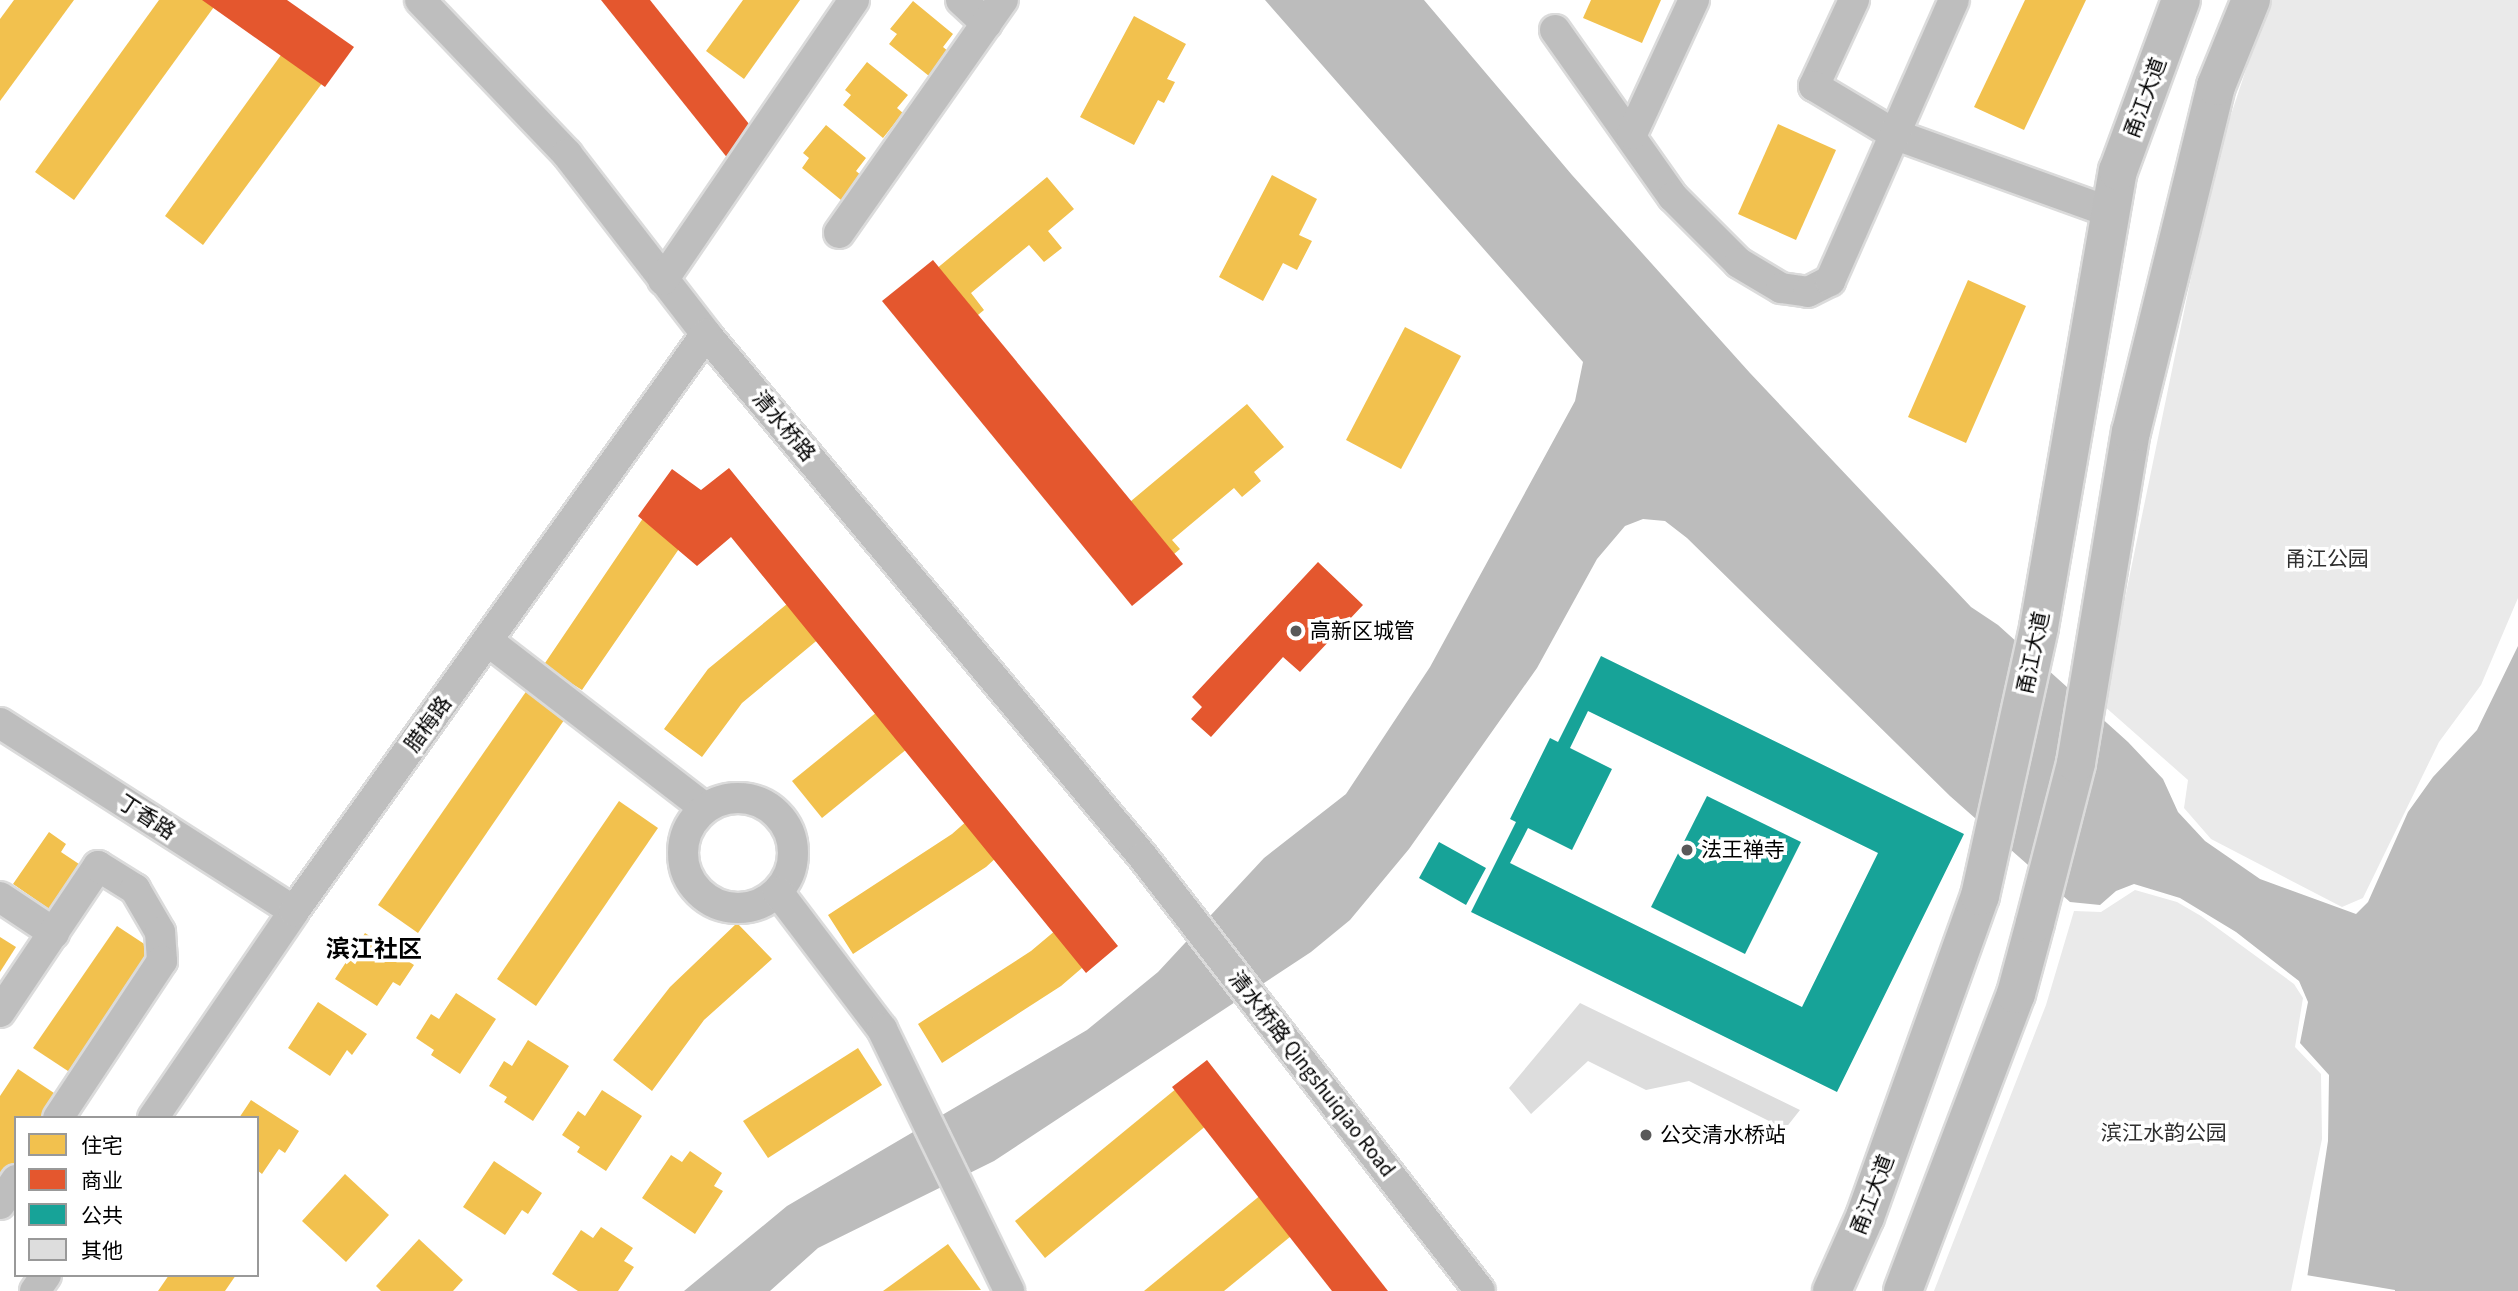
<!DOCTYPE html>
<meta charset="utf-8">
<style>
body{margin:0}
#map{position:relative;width:2518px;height:1291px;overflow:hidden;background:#fff;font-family:"Source Sans 3","Noto Sans SC",sans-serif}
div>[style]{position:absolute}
.green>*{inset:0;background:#eaeaea}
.water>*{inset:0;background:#bcbcbc}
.pier>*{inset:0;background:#fff}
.homes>*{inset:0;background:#f2c14e}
.shops>*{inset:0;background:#e4572e}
.public>*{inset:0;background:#17a398}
.building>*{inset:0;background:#ddd}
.roads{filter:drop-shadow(2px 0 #dbdbdb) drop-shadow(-2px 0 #dbdbdb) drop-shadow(0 2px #dbdbdb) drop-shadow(0 -2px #dbdbdb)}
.minor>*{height:30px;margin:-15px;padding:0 15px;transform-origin:15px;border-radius:15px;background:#bebebe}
.minor>.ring{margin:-15px;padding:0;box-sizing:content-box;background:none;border:30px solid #bebebe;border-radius:50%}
.major>*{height:38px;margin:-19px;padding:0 19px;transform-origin:19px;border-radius:19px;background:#bdbdbd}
.dots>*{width:19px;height:19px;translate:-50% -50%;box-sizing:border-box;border:4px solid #fff;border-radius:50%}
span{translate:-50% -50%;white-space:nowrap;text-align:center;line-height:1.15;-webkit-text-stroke:7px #fff;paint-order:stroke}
.street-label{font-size:21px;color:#000}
.park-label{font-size:21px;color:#303030}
.poi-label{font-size:21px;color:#000}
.left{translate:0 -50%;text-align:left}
.quarter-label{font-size:24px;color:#000;font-weight:700}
.legend{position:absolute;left:14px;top:1116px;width:245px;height:161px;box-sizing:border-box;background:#fff;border:2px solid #999;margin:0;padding:9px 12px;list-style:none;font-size:21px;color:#000}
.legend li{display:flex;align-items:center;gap:14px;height:35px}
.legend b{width:35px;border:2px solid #999}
</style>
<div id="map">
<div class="green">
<i style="clip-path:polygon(2269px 0,2518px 0,2518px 598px,2481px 685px,2439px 742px,2363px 898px,2342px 907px,2211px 839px,2184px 808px,2188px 780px,2103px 705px,2214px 166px)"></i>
<i style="clip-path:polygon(2135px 890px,2177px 902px,2201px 916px,2294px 984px,2303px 998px,2295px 1047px,2321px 1074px,2322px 1139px,2291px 1291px,1934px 1291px,2046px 1005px,2074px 911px,2101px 912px)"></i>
</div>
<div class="water">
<i style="clip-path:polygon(1265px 0,1424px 0,1572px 175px,1750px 373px,1971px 607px,1998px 625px,2128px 742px,2163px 779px,2178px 812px,2205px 841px,2260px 879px,2356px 914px,2368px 902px,2408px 812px,2433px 777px,2477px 730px,2518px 646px,2518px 1291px,2305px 1291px,2328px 1141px,2329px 1075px,2300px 1043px,2308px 1002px,2299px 981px,2236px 932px,2180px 898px,2134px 884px,2116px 891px,2100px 905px,2070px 902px,1950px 796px,1687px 538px,1665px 521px,1643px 519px,1625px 526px,1597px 559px,1537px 668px,1409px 849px,1350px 920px,1311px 952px,994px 1161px,818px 1248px,770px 1291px,684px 1291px,787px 1206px,1087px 1030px,1158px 972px,1264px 858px,1346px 794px,1430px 667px,1575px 401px,1583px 362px)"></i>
</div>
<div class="pier">
<i style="clip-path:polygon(2306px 1275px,2395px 1290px,2395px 1291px,2302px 1291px)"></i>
</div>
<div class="homes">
<i style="clip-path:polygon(14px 0,74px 0,0 101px,0 19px)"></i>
<i style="clip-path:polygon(159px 0,219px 0,74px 200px,35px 172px)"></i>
<i style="clip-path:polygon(743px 0,800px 0,744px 79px,706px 51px)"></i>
<i style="clip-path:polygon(1591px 0,1661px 0,1642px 43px,1583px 18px)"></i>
<i style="clip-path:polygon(2025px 0,2086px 0,2024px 130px,1974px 107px)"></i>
<i style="clip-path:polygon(913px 1px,953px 34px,943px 47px,949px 52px,929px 76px,889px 44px,897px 34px,890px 29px)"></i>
<i style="clip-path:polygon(1134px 16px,1186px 44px,1167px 79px,1175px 82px,1164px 103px,1158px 100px,1134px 145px,1080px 117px)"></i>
<i style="clip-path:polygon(304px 23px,345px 52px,203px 245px,165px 216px)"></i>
<i style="clip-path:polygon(867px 62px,908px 95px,897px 108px,903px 113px,883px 138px,843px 105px,851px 95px,845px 90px)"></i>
<i style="clip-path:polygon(1778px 124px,1836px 150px,1796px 240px,1738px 214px)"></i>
<i style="clip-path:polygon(826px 125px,866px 158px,856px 171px,862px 176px,841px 200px,802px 168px,809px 158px,803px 153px)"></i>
<i style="clip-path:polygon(1272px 175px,1317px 199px,1299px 235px,1312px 241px,1297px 270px,1283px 263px,1263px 301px,1219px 277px)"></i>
<i style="clip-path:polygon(1047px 177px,1074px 209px,1048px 231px,1062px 248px,1044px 262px,1029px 245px,971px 293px,984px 310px,967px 324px,954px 309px,927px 331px,900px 299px)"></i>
<i style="clip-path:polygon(1968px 280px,2026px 306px,1966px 443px,1908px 417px)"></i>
<i style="clip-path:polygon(1405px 327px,1461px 356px,1401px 469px,1346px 440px)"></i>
<i style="clip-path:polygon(1247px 404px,1284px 447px,1254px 472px,1261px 481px,1242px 497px,1234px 488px,1172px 540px,1180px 549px,1161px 565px,1154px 556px,1130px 575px,1094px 532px)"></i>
<i style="clip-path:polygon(727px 472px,757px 510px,700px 559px,683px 543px,582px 690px,543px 666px,656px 499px,677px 515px)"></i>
<i style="clip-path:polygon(815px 581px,845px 617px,742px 703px,702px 757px,664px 729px,708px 669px)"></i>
<i style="clip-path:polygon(532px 683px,571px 710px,418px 933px,378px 905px)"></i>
<i style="clip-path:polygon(904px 690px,934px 727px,822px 818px,792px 781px)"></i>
<i style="clip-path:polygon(992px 799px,1022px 834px,986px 867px,853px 954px,828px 915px,952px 834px)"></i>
<i style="clip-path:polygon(619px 801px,658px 828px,536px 1006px,497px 979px)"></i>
<i style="clip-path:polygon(49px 832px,66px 844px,61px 852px,82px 866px,52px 911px,13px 884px)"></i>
<i style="clip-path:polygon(1081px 909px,1111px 943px,1061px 986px,942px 1063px,918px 1024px,1031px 951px)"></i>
<i style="clip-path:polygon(737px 923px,772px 959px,704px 1020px,652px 1091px,613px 1060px,670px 987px)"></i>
<i style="clip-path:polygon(117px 926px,158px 953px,74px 1075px,33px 1048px)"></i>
<i style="clip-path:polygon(365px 933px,414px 965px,400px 986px,393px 982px,377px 1006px,335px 979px)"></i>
<i style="clip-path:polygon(0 937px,16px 947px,0 972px)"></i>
<i style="clip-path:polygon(456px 993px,496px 1019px,460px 1074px,431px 1055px,434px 1050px,416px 1038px,431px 1014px,439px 1019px)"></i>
<i style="clip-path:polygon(318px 1002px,367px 1034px,352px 1055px,347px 1050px,330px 1076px,288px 1048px)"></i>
<i style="clip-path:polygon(528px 1040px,569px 1066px,533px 1121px,504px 1102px,507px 1097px,489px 1086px,504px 1061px,512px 1066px)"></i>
<i style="clip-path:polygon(858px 1048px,882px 1085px,768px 1158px,743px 1121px)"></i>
<i style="clip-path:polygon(1205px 1065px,1235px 1102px,1045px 1258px,1015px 1221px)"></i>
<i style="clip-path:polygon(18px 1069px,60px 1097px,46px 1118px,16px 1118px,16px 1164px,0 1188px,0 1096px)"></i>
<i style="clip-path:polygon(602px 1090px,642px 1116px,606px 1171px,577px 1152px,580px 1147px,562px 1135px,578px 1111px,585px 1116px)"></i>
<i style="clip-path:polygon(251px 1100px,299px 1131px,285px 1153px,279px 1149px,262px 1174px,257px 1170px,257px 1118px,239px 1118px)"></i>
<i style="clip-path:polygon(690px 1151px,722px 1173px,714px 1186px,723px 1191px,695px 1234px,642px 1198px,671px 1155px,682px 1162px)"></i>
<i style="clip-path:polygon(494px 1161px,542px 1193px,528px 1214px,522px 1210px,505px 1235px,463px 1207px)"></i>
<i style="clip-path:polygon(1290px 1171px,1323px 1210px,1224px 1291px,1144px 1291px)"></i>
<i style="clip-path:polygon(345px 1174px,389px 1215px,346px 1262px,302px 1221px)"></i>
<i style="clip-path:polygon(601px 1227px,633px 1248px,624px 1261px,634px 1267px,618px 1291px,578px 1291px,552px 1274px,581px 1230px,593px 1238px)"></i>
<i style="clip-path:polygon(419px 1239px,463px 1280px,453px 1291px,381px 1291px,376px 1286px)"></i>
<i style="clip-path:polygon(948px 1244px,981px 1290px,883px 1291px)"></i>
<i style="clip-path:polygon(169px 1275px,236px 1275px,225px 1291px,158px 1291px)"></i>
</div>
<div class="shops">
<i style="clip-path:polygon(202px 0,287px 0,354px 47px,325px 87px)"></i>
<i style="clip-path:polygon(601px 0,650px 0,757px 134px,733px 165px)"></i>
<i style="clip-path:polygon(933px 260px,1183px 564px,1132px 606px,882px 301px)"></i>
<i style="clip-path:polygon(729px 468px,1118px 946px,1086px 973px,731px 537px,697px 566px,638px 516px,672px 469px,701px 490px)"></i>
<i style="clip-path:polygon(1318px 562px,1363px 605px,1300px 672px,1283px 657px,1211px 737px,1191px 719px,1202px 707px,1192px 697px)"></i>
<i style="clip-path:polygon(1207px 1060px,1388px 1291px,1332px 1291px,1172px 1087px)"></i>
</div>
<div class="public">
<i style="clip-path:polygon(evenodd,1601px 656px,1964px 834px,1837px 1092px,1471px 912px,1516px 822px,1510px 819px,1550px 738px,1558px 742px,1601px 656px,1588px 711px,1878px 853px,1802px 1007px,1510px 863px,1528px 828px,1572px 850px,1612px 769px,1570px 748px,1588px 711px)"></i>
<i style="clip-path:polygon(1707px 796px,1801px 842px,1745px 954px,1651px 907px)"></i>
<i style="clip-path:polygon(1439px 842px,1486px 868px,1466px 905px,1419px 878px)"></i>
</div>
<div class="building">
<i style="clip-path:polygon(1580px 1003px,1800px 1110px,1785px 1129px,1689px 1081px,1646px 1090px,1588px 1061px,1531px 1114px,1509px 1088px)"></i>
</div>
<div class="roads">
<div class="minor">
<i style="left:420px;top:0;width:213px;rotate:46.3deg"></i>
<i style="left:567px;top:154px;width:227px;rotate:52.3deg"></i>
<i style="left:706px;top:334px;width:682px;rotate:50.12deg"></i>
<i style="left:1143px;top:857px;width:549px;rotate:52.17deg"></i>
<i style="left:961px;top:0;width:35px;rotate:43deg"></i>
<i style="left:1854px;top:0;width:95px;rotate:114.9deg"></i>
<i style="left:1814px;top:86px;width:96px;rotate:30.9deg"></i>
<i style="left:1896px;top:135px;width:231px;rotate:19.8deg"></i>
<i style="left:1555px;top:30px;width:204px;rotate:54.8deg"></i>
<i style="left:1673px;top:197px;width:93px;rotate:45deg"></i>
<i style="left:1739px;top:263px;width:49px;rotate:30.8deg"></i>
<i style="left:1781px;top:288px;width:27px;rotate:8deg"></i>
<i style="left:1808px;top:292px;width:25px;rotate:-27deg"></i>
<i style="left:1830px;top:281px;width:307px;rotate:-66.2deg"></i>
<i style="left:1632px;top:134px;width:148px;rotate:-65.2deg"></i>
<i style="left:839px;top:233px;width:285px;rotate:-54.9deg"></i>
<i style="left:663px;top:280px;width:339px;rotate:-55.7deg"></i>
<i style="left:488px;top:641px;width:274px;rotate:37.6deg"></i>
<i style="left:0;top:723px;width:349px;rotate:32.6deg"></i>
<i class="ring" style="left:683px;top:798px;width:80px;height:80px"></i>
<i style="left:778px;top:892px;width:172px;rotate:52.8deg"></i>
<i style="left:882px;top:1029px;width:291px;rotate:64.1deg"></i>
<i style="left:0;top:897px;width:65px;rotate:33.7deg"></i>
<i style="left:0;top:1012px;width:176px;rotate:-56.1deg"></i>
<i style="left:98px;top:866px;width:44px;rotate:31.9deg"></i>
<i style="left:135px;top:889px;width:50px;rotate:59.8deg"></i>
<i style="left:160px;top:932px;width:29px;rotate:86deg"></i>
<i style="left:162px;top:961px;width:188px;rotate:123.5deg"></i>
<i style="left:153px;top:1118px;width:250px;rotate:-55.7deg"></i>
<i style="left:294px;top:911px;width:709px;rotate:-54.47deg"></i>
<i style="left:0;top:1204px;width:29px;rotate:-56deg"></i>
<i style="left:35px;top:1291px;width:19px;rotate:-55deg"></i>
</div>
<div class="major">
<i style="left:1832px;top:1291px;width:81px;rotate:-66deg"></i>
<i style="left:1865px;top:1217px;width:341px;rotate:-70.3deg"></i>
<i style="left:1980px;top:896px;width:275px;rotate:-77.6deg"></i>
<i style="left:2039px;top:627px;width:463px;rotate:-80.2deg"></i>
<i style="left:2118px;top:171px;width:182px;rotate:-69.8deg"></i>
<i style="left:1903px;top:1291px;width:318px;rotate:-69.2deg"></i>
<i style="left:2016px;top:994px;width:73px;rotate:-75deg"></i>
<i style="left:2035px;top:923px;width:165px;rotate:-75.6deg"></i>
<i style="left:2076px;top:763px;width:336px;rotate:-80.6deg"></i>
<i style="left:2131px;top:432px;width:356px;rotate:-76.2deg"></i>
<i style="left:2216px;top:86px;width:93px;rotate:-67.9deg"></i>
</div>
</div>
<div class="dots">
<i style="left:1296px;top:631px;background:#595959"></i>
<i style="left:1687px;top:850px;background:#595959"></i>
<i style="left:1646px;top:1135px;background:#595959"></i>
</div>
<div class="street-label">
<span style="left:2145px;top:98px;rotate:-70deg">甬江大道</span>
<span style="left:784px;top:426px;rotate:50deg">清水桥路</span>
<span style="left:2033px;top:653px;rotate:-78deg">甬江大道</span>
<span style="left:428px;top:724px;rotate:-54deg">腊梅路</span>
<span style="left:147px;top:817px;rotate:33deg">丁香路</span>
<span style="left:1312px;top:1074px;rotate:52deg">清水桥路 Qingshuiqiao Road</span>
<span style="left:1872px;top:1195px;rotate:-69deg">甬江大道</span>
</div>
<div class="park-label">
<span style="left:2327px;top:559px">甬江公园</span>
<span style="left:2164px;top:1133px">滨江水韵公园</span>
</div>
<div class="poi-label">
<span class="left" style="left:1310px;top:631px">高新区城管</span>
<span class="left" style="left:1701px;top:850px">法王禅寺</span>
<span class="left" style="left:1660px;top:1135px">公交清水桥站</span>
</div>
<div class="quarter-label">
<span style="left:374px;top:950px">滨江社区</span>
</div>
<ul class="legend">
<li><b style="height:19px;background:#f2c14e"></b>住宅</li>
<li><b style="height:19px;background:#e4572e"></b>商业</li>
<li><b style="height:19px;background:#17a398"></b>公共</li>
<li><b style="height:19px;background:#ddd"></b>其他</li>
</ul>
</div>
